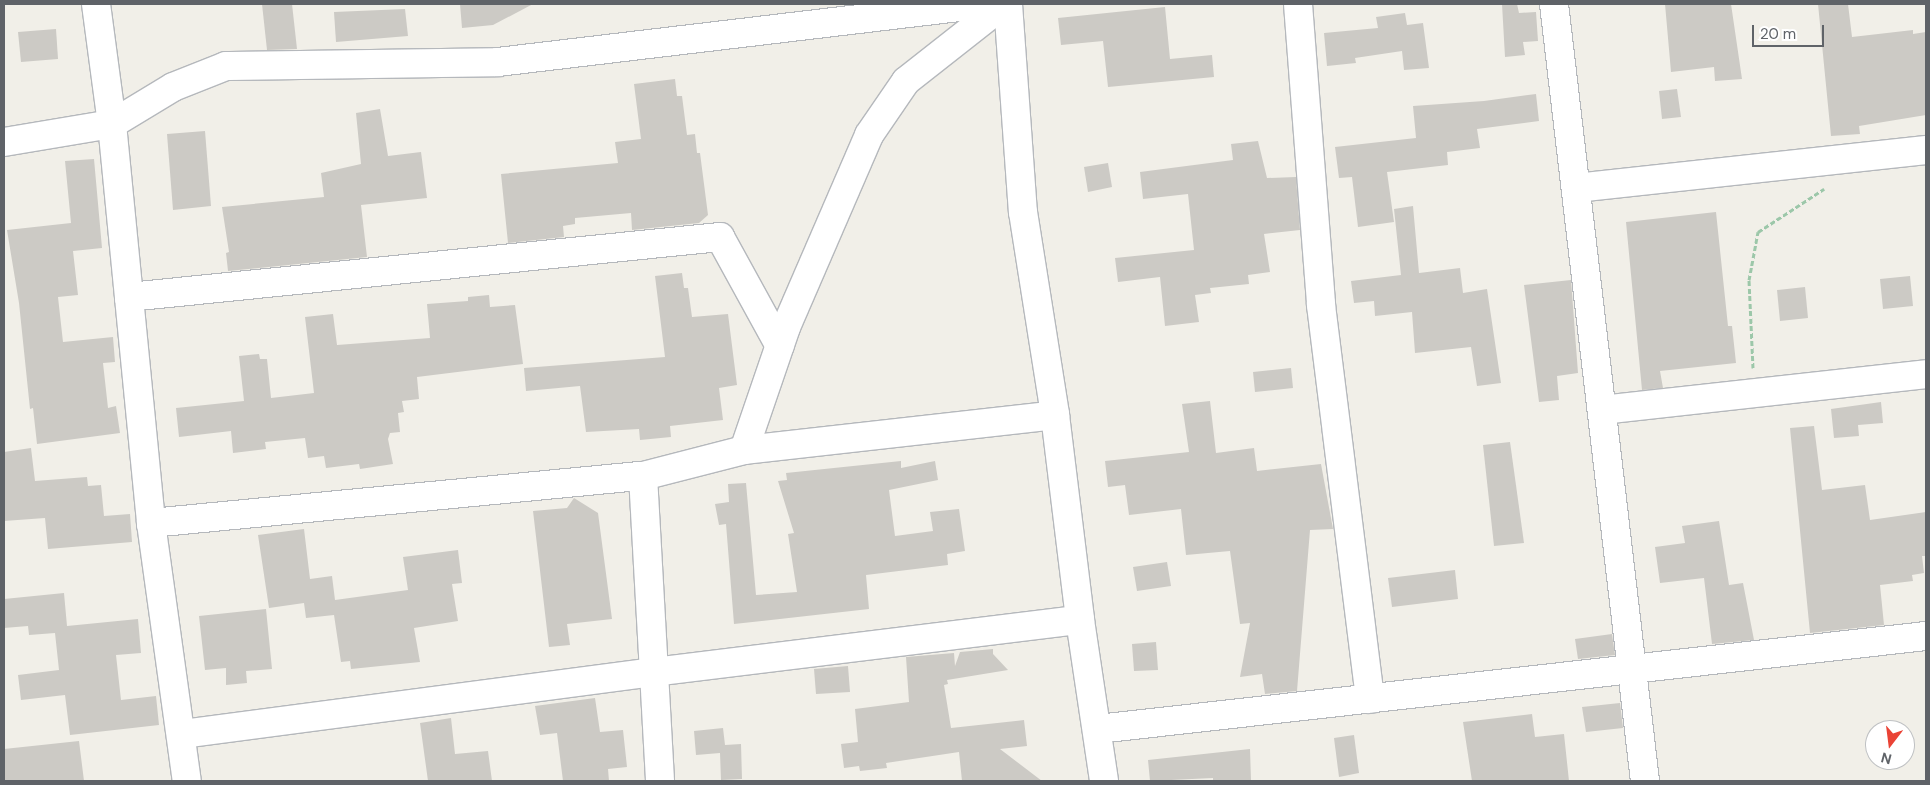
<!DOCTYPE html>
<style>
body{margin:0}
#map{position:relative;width:1930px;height:785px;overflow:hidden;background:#f1efe8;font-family:"DM Sans",sans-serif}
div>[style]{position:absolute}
.building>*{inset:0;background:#cccac5}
.path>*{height:3px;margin-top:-1.5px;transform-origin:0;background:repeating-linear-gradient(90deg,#9cc7a9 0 5px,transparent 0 7.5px)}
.roads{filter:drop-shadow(1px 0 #b5b8bc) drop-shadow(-1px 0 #b5b8bc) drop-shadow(0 1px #b5b8bc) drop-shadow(0 -1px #b5b8bc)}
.minor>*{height:28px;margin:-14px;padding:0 14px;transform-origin:14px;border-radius:14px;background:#fff}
span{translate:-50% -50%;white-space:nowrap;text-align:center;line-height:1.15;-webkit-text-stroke:4px #fff;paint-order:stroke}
.frame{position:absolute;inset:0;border:5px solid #5f6368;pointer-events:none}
.north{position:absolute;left:1865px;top:720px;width:50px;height:50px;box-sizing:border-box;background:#fff;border:1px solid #bfc1c3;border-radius:50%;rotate:195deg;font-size:14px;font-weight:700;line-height:20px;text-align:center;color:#5f6368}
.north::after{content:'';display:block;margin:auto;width:18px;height:22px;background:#ea4335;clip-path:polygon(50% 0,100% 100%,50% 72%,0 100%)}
.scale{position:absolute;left:1752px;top:25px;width:72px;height:22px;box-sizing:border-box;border:2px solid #5f6368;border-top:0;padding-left:6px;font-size:15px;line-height:18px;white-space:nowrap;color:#5f6368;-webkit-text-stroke:4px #fff;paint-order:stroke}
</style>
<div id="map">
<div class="building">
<i style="clip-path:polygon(262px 4px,292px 4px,297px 49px,267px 50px)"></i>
<i style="clip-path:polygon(460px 4px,533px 4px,493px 25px,462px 28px)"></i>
<i style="clip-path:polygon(1502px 4px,1517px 4px,1519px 13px,1536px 12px,1538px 41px,1523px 42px,1525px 55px,1505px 57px)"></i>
<i style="clip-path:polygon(1665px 4px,1731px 4px,1742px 79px,1715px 81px,1714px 67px,1671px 72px)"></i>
<i style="clip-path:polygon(1818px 4px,1848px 4px,1852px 37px,1913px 30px,1913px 34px,1926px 32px,1926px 115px,1859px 126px,1860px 134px,1831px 136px)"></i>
<i style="clip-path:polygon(1165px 7px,1170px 59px,1212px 55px,1214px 77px,1108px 87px,1103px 41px,1061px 45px,1058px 18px)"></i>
<i style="clip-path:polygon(405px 9px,408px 36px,336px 42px,334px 12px)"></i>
<i style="clip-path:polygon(1405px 13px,1407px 25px,1423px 23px,1429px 68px,1404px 70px,1402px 51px,1355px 58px,1356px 63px,1327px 66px,1324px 33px,1378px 28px,1376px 17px)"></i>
<i style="clip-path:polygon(56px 29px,58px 59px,21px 62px,18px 32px)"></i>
<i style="clip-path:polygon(675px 79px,677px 96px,682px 96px,687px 135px,695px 134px,697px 153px,700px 153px,708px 215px,699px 223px,632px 230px,631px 213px,575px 218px,575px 224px,563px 226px,564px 237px,508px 243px,501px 174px,618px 163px,615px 142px,641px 139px,634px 84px)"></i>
<i style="clip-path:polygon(1677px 89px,1681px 117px,1662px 119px,1659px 91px)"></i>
<i style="clip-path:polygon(1536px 94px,1539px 121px,1477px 129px,1480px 148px,1447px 152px,1448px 165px,1387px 172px,1394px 222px,1358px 227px,1352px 177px,1339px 178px,1335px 147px,1416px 138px,1413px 106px,1484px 101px)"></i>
<i style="clip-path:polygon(380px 109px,388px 156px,421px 152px,427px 198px,361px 205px,367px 257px,228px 271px,226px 253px,229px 252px,222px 207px,324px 197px,321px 173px,361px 164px,356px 113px)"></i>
<i style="clip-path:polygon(205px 131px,211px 206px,173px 210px,167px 134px)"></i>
<i style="clip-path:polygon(1258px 141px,1267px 178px,1296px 177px,1300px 230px,1264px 234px,1270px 272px,1248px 275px,1249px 284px,1210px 288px,1211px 293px,1195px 295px,1199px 322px,1165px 326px,1160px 277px,1118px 282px,1115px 258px,1194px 250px,1188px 194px,1143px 199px,1140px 172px,1233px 160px,1231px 144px)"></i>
<i style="clip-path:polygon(94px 159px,102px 248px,73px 251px,78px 295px,58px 297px,63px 342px,113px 337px,115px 362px,103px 363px,108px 408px,116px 406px,120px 433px,37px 444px,33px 408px,30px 409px,19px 303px,7px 230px,71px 223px,65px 161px)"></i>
<i style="clip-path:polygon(1108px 163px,1112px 187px,1088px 192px,1084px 167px)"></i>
<i style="clip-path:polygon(1413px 206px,1419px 273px,1460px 268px,1463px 293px,1487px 289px,1501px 383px,1477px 386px,1471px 347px,1415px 353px,1412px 312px,1375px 316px,1374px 301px,1354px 303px,1351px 281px,1401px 275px,1394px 209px)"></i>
<i style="clip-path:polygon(1716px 212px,1728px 326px,1732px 326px,1736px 363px,1660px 371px,1663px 388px,1642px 390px,1626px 222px)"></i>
<i style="clip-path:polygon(682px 273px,684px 288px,688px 288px,692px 317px,728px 314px,737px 385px,719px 388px,723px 420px,670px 426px,671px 437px,640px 440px,639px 429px,586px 432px,580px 386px,526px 391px,524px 368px,665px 357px,655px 276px)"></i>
<i style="clip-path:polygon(1910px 276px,1913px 306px,1883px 309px,1880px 279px)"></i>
<i style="clip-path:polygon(1571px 280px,1578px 373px,1557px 376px,1559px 400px,1539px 402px,1524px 285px)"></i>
<i style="clip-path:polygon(1805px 287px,1808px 318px,1780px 321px,1777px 290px)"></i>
<i style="clip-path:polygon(489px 295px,490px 307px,515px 305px,523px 364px,417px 377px,419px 399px,402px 401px,404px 412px,398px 413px,400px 432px,390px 433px,388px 439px,393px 464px,360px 469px,359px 464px,326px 468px,324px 456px,308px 458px,305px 438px,265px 442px,266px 449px,233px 453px,231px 431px,179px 437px,176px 408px,244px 401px,239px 356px,259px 354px,260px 359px,267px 359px,271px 398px,314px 393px,305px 317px,333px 314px,337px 345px,430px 338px,427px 304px,468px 301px,468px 297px)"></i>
<i style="clip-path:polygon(1291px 368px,1293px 388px,1255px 392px,1253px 372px)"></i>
<i style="clip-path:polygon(1210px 401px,1216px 453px,1254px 448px,1257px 471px,1321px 464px,1333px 529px,1310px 530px,1297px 691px,1265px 694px,1262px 674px,1240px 677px,1250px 623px,1240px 624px,1230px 551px,1186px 555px,1181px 509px,1129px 515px,1125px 485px,1108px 487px,1105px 461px,1189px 452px,1182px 404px)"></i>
<i style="clip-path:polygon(1881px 402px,1883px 423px,1858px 425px,1859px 436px,1834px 438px,1831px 409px)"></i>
<i style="clip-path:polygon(1814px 426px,1822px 490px,1865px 485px,1870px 520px,1926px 512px,1926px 543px,1925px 556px,1922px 556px,1924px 573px,1912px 575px,1913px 581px,1880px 585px,1884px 625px,1810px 633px,1790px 428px)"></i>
<i style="clip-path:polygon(1510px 442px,1524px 543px,1494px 546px,1483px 445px)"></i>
<i style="clip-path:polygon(31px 448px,35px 481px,87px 477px,88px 486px,101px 485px,104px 516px,130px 514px,132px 542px,48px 549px,45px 518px,4px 521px,4px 452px)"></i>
<i style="clip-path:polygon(901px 461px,901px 468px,935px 461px,938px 480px,889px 490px,895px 536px,933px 531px,930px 512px,959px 509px,965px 551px,947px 554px,948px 565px,866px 575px,869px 609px,734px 624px,726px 524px,719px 525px,715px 504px,729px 502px,728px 484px,746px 483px,756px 595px,797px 592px,788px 534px,794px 533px,778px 481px,787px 480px,786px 473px)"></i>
<i style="clip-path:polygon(574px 498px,598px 513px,612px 619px,567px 624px,570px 645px,549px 647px,533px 511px,567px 508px)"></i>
<i style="clip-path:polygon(1719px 521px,1729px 585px,1743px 583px,1754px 640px,1712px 644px,1704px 578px,1660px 583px,1655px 547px,1685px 543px,1682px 526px)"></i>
<i style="clip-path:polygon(304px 529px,310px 579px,332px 576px,335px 600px,408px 590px,403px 557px,458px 550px,462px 583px,452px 584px,458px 621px,414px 628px,420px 662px,351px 669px,350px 661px,341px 662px,334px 615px,306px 618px,304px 603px,269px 608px,258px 535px)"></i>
<i style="clip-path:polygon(1167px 562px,1171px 586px,1137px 591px,1133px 567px)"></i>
<i style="clip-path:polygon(1455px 570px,1458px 599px,1392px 607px,1388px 578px)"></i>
<i style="clip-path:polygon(64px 593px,67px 626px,138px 619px,141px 653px,116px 655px,121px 700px,156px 696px,159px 725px,70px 735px,65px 695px,21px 700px,18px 675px,59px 670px,55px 633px,29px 635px,28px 626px,4px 628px,4px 599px)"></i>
<i style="clip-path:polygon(266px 609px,272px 669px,246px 671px,247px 683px,226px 685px,226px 668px,205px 670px,199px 616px)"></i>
<i style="clip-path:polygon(1612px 634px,1615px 655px,1578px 659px,1575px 639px)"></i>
<i style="clip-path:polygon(1156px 642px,1158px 670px,1134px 671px,1132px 644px)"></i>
<i style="clip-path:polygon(993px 649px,993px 654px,1008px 670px,947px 680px,948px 684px,944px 685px,951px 728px,1024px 720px,1027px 746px,1000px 749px,1042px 781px,962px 781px,959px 752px,886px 763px,887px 768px,860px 771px,859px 766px,844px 768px,841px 744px,858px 742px,855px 709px,909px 702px,906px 657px,954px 653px,955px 666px,960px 652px)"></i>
<i style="clip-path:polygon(848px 666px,850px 692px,816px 694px,814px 669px)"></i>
<i style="clip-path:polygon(595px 698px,600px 732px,623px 730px,627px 767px,608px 769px,609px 781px,563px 781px,557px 733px,540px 735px,535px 706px)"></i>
<i style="clip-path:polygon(1620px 703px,1623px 728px,1586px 732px,1582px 707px)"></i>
<i style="clip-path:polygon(1532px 714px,1535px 737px,1564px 734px,1569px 781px,1472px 781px,1463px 722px)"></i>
<i style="clip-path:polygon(451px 718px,455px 754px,488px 751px,492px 781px,428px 781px,420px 723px)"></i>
<i style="clip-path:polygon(723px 728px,725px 745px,741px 744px,742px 779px,721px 780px,720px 753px,696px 755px,694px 731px)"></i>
<i style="clip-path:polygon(1354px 735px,1359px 773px,1339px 777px,1334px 738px)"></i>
<i style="clip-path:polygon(79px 741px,84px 781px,4px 781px,4px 749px)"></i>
<i style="clip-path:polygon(1250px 749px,1251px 781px,1213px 781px,1213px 778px,1150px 781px,1148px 760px)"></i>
</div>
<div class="path">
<i style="left:1753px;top:368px;width:88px;rotate:-92.6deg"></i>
<i style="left:1749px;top:280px;width:49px;rotate:-79.4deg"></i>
<i style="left:1758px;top:232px;width:79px;rotate:-33.1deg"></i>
</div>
<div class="roads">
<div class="minor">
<i style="left:96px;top:4px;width:121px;rotate:82.4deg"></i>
<i style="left:112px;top:124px;width:401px;rotate:84.4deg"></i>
<i style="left:151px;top:523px;width:260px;rotate:82.1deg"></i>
<i style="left:1008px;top:4px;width:209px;rotate:85.9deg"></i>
<i style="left:1023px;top:212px;width:206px;rotate:81deg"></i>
<i style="left:1055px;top:415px;width:207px;rotate:83deg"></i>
<i style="left:1080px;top:620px;width:163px;rotate:81.5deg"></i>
<i style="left:1298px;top:4px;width:302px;rotate:85.6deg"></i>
<i style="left:1321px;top:305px;width:397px;rotate:82.9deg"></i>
<i style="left:1554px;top:4px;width:782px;rotate:83.32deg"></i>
<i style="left:4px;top:142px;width:109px;rotate:-9.5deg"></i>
<i style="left:112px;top:124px;width:71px;rotate:-31.2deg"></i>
<i style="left:173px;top:87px;width:57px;rotate:-21.6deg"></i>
<i style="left:226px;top:66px;width:272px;rotate:-0.8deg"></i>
<i style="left:498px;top:62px;width:490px;rotate:-6.8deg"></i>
<i style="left:1576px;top:188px;width:352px;rotate:-6.2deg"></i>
<i style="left:129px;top:297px;width:594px;rotate:-5.8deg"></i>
<i style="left:720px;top:237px;width:124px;rotate:61.2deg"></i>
<i style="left:1602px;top:410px;width:326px;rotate:-6.3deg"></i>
<i style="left:744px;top:450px;width:130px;rotate:-71.1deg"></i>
<i style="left:786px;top:327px;width:209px;rotate:-66.6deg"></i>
<i style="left:869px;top:135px;width:65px;rotate:-55.6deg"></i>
<i style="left:906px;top:81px;width:125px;rotate:-38.2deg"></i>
<i style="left:643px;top:476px;width:305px;rotate:86.8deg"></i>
<i style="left:151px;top:523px;width:494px;rotate:-5.5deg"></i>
<i style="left:643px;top:476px;width:104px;rotate:-14.4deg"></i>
<i style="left:744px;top:450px;width:313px;rotate:-6.4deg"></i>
<i style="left:1098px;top:729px;width:833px;rotate:-6.41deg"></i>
<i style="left:182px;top:734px;width:476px;rotate:-7.5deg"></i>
<i style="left:654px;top:672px;width:429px;rotate:-7deg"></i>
</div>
</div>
<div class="frame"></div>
<div class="north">N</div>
<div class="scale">20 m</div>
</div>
